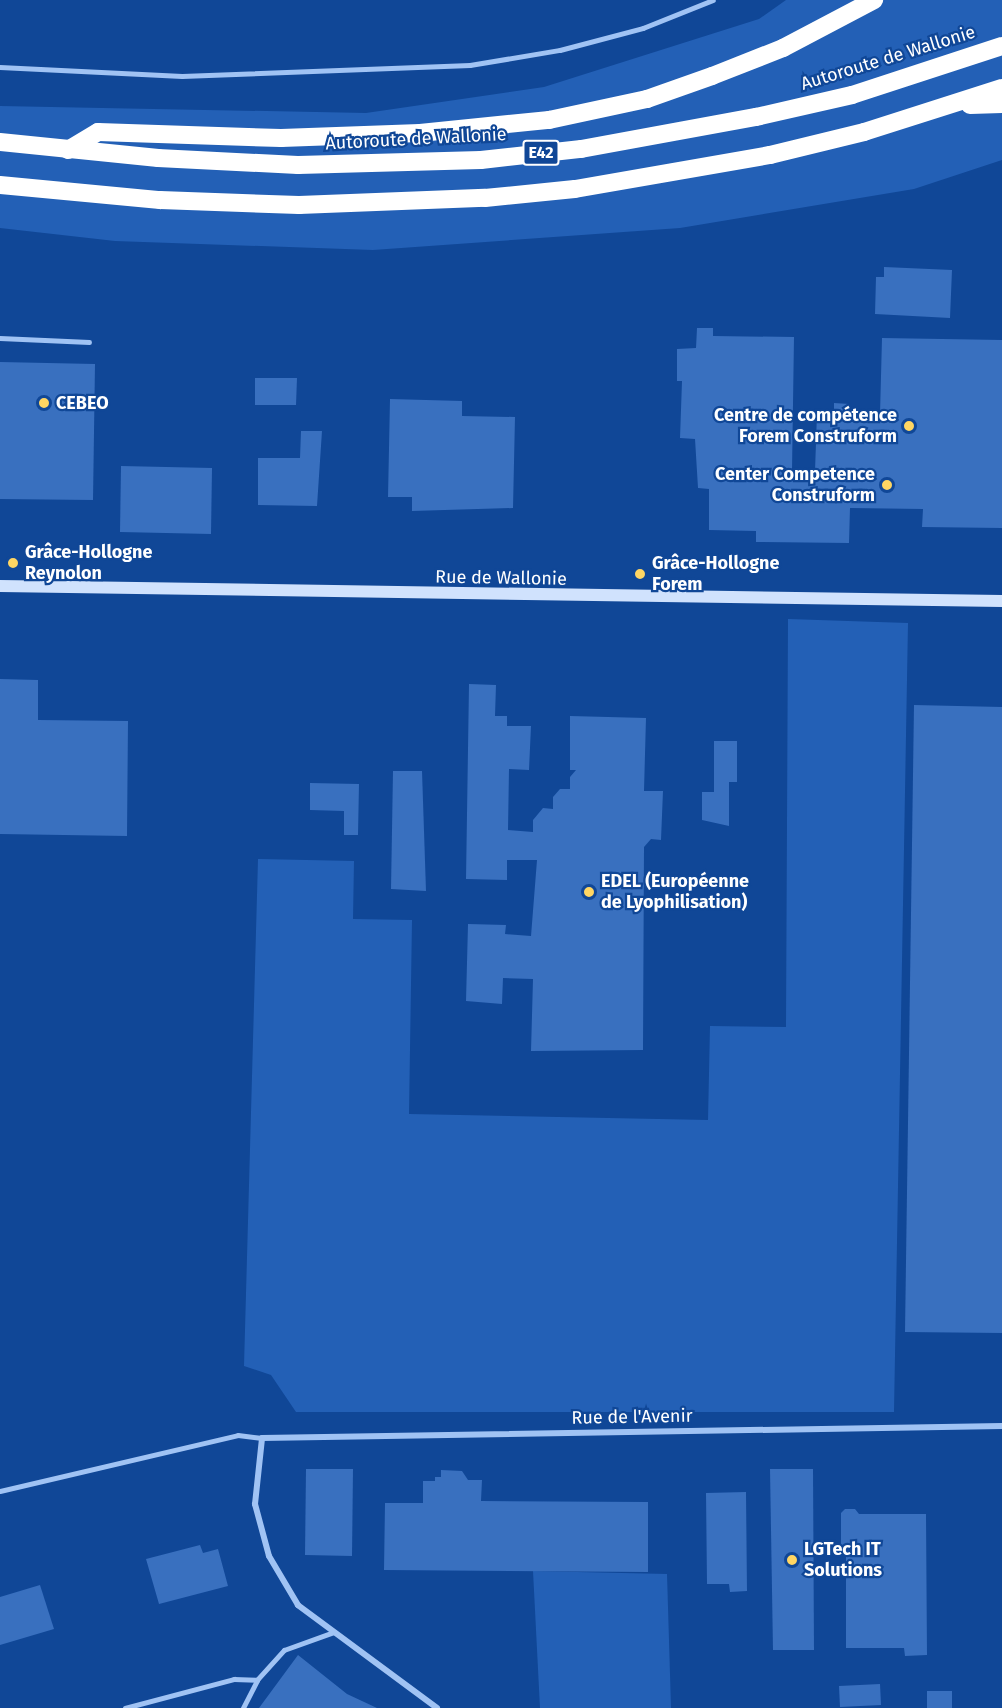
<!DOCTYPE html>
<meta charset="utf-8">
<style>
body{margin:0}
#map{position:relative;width:1002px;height:1708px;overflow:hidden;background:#104797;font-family:"Fira Sans",sans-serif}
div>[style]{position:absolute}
.green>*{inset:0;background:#2360b6}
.building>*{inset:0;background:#3970bf}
.lane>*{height:4.5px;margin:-2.25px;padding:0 2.25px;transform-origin:2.25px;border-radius:2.25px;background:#a0c3f4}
.street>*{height:6px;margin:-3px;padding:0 3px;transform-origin:3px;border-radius:3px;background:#a0c3f4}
.secondary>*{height:12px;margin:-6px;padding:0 6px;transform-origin:6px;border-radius:6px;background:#d0e2fd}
.highway>*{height:18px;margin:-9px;padding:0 9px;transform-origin:9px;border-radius:9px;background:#fff}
.dots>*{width:16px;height:16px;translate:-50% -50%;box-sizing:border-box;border:3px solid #104797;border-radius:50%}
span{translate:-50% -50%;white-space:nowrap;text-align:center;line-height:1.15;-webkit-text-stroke:4.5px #104797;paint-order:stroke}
.shield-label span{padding:2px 4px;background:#104797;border:2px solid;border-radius:4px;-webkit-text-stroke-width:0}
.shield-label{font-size:16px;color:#fff;font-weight:700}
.street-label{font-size:18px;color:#fff}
.poi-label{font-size:18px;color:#fff;font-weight:700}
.left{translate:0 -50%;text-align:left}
.right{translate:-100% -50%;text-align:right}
</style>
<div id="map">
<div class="green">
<i style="clip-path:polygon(786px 0,1002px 0,1002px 160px,914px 189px,680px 228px,373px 250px,115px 241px,0 228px,0 106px,366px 113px,544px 87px,759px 19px)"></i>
<i style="clip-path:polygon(788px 619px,908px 623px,894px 1412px,296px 1412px,271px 1375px,244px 1366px,258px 859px,354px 861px,353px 919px,412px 920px,409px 1114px,708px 1120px,710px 1026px,786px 1027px)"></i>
<i style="clip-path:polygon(533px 1571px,667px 1574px,671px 1708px,540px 1708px)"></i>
</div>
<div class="building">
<i style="clip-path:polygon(884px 267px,952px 270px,950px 318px,875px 314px,876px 277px,884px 277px)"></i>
<i style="clip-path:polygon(697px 328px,713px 328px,713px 336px,794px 337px,792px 471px,815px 471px,817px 413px,834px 413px,834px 403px,849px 404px,849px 413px,880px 414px,882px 338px,1002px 340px,1002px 528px,922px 527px,923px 509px,850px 508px,849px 543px,756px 542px,756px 531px,709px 530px,709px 489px,698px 488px,695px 439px,680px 438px,682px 381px,677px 381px,677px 349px,696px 348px)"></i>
<i style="clip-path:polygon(0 362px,95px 364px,93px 500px,0 499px)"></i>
<i style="clip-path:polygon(255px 378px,297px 378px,296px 405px,255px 405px)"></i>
<i style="clip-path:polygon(390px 399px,462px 401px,462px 416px,515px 417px,513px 508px,412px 511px,412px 497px,388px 497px)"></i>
<i style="clip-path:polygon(301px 431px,322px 431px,317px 506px,258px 505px,258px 458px,300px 458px)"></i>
<i style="clip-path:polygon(121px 466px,212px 468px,211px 534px,120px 532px)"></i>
<i style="clip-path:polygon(0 679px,38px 680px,38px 720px,128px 721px,127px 836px,0 834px)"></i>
<i style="clip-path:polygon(469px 684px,496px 685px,495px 716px,507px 716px,507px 726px,531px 726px,529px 770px,509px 769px,508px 830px,533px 832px,533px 820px,543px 808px,553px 809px,553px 797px,560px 789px,570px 789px,570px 777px,576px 770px,570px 770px,570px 716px,646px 718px,644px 791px,663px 791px,661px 840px,651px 839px,644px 847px,643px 1050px,531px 1051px,533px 979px,503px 978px,502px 1004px,466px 1001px,468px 924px,506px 925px,505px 934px,531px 936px,537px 860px,507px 860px,507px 880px,466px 879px)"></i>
<i style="clip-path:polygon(914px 705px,1002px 707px,1002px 1333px,905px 1332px)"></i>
<i style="clip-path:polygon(714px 741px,737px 741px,737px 782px,729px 782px,729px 826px,702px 820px,702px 792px,714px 792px)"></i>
<i style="clip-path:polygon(393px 771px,422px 771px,426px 891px,391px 889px)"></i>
<i style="clip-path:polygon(310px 783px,359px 784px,358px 835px,344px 835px,344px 811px,310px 810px)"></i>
<i style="clip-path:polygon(306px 1469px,353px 1469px,352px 1556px,305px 1555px)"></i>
<i style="clip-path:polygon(770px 1469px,813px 1469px,814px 1650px,773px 1650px)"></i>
<i style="clip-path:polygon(441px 1470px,462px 1471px,468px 1480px,482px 1480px,481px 1501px,648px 1502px,648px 1572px,384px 1570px,385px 1503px,423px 1503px,423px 1481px,435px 1481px,435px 1477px,441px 1477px)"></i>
<i style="clip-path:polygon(746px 1492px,747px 1591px,730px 1592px,729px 1584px,707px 1584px,706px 1493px)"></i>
<i style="clip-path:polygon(845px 1509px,855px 1509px,859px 1514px,926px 1514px,927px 1655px,905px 1656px,904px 1648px,846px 1648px,846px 1547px,841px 1547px,841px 1513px)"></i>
<i style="clip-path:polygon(200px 1545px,203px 1553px,218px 1549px,228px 1586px,159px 1604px,146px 1559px)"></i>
<i style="clip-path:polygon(40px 1585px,54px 1629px,0 1645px,0 1597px)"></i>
<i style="clip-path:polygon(298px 1655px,347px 1694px,377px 1708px,259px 1708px)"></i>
<i style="clip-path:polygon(880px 1684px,881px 1705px,840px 1707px,839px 1686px)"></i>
<i style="clip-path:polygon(927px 1691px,952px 1691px,952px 1708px,927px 1708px)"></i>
</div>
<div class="lane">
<i style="left:0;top:67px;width:182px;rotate:2.8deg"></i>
<i style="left:182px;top:76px;width:288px;rotate:-2.2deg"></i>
<i style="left:470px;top:65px;width:91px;rotate:-9.5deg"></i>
<i style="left:560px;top:50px;width:86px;rotate:-14.8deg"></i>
<i style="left:643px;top:28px;width:75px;rotate:-21.8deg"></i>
<i style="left:0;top:338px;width:89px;rotate:2.6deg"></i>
<i style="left:0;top:1491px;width:244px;rotate:-13.2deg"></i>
<i style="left:238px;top:1435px;width:24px;rotate:7deg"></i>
<i style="left:125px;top:1708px;width:113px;rotate:-14.9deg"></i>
<i style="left:234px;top:1679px;width:23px;rotate:2deg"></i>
<i style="left:243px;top:1708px;width:31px;rotate:-63deg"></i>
<i style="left:257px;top:1680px;width:40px;rotate:-48deg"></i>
<i style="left:284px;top:1650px;width:53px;rotate:-19.8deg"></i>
</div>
<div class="street">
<i style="left:437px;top:1708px;width:173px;rotate:-143.5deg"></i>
<i style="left:298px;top:1605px;width:57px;rotate:-120.6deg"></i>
<i style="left:269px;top:1556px;width:54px;rotate:-105.1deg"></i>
<i style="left:255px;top:1504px;width:66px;rotate:-83.9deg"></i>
<i style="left:262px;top:1438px;width:740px;rotate:-0.93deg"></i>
</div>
<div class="secondary">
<i style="left:0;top:586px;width:1002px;rotate:0.86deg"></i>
</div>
<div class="highway">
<i style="left:970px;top:105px;width:32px;rotate:-2deg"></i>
<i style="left:0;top:142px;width:159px;rotate:5.8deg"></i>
<i style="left:158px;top:158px;width:140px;rotate:2.9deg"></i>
<i style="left:298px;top:165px;width:183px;rotate:-1.6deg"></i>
<i style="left:481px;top:160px;width:101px;rotate:-6.3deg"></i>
<i style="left:581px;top:149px;width:178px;rotate:-10.4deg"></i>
<i style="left:756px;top:117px;width:98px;rotate:-12.9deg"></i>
<i style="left:852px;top:95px;width:158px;rotate:-18.1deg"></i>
<i style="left:68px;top:150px;width:35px;rotate:-31deg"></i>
<i style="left:98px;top:132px;width:183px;rotate:1.9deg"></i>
<i style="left:281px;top:138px;width:139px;rotate:-2.1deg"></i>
<i style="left:420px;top:133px;width:130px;rotate:-5.8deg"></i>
<i style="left:549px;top:120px;width:100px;rotate:-12.1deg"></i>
<i style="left:647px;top:99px;width:69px;rotate:-19.5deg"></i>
<i style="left:712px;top:76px;width:76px;rotate:-21.5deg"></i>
<i style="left:783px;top:48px;width:103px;rotate:-27.8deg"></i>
<i style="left:0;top:185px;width:161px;rotate:5.4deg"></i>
<i style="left:160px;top:200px;width:139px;rotate:2.1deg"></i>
<i style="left:299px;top:205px;width:186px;rotate:-2.2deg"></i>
<i style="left:485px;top:198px;width:90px;rotate:-5.7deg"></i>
<i style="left:575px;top:189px;width:198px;rotate:-9.9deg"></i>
<i style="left:770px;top:155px;width:97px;rotate:-13.7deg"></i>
<i style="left:864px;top:132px;width:145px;rotate:-17.7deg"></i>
</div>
<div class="dots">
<i style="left:44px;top:403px;background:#ffd663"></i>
<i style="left:909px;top:426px;background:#ffd663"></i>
<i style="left:887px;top:485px;background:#ffd663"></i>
<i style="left:13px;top:563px;background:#ffd663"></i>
<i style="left:640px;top:574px;background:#ffd663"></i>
<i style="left:589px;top:892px;background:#ffd663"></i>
<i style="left:792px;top:1560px;background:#ffd663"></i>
</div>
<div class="shield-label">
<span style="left:541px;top:153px">E42</span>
</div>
<div class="street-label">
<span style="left:888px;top:58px;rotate:-17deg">Autoroute de Wallonie</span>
<span style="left:416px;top:139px;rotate:-3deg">Autoroute de Wallonie</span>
<span style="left:501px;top:578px;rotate:1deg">Rue de Wallonie</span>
<span style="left:632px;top:1417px;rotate:-1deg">Rue de l'Avenir</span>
</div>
<div class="poi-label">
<span class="left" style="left:56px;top:403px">CEBEO</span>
<span class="right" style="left:897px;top:426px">Centre de compétence<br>Forem Construform</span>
<span class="right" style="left:875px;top:485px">Center Competence<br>Construform</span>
<span class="left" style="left:25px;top:563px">Grâce-Hollogne<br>Reynolon</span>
<span class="left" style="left:652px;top:574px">Grâce-Hollogne<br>Forem</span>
<span class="left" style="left:601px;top:892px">EDEL (Européenne<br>de Lyophilisation)</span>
<span class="left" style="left:804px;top:1560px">LGTech IT<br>Solutions</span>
</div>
</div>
